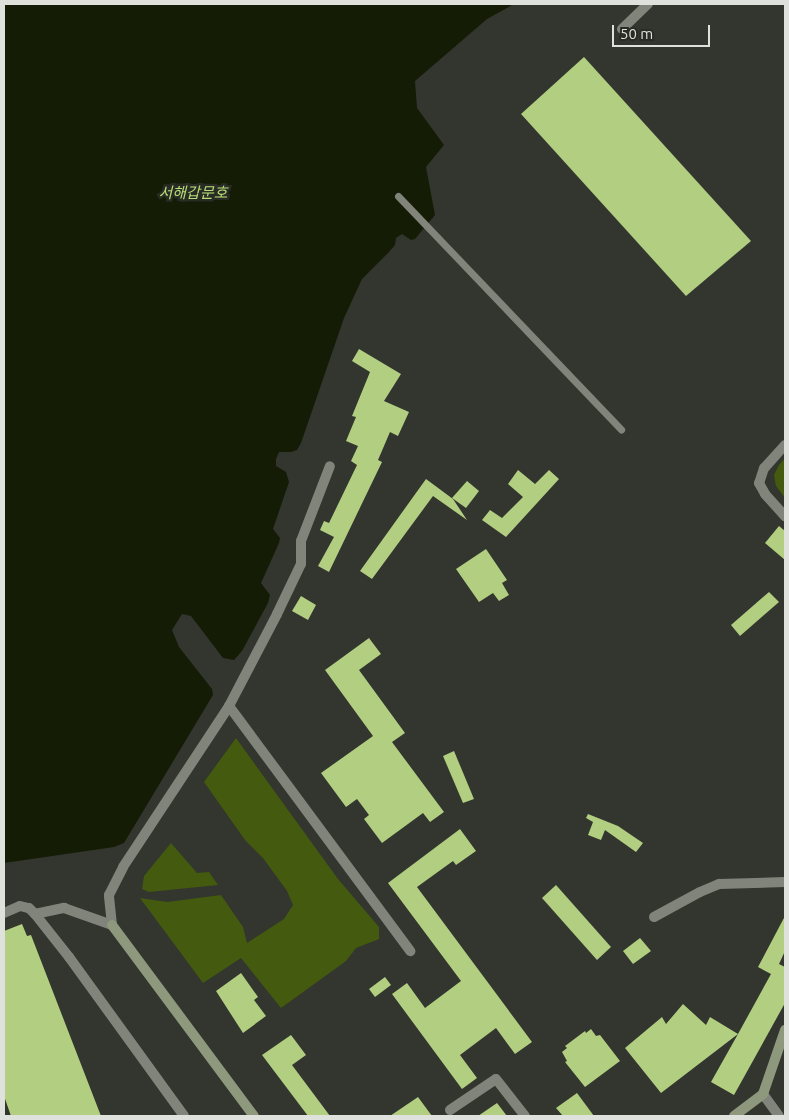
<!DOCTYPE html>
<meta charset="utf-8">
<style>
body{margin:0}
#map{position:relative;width:789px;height:1120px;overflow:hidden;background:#32362e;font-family:Ubuntu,"Noto Sans KR",sans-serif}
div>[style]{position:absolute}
.green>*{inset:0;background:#445a0e}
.water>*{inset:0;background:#141c05}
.building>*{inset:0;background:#b1ce81}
.lane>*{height:7px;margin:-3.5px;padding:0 3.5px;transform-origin:3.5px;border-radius:3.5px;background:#80847b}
.street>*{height:10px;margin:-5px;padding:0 5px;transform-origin:5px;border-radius:5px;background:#80847b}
.secondary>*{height:10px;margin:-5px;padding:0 5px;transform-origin:5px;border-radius:5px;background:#8e987d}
span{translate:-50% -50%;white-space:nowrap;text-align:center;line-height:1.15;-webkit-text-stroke:5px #282c24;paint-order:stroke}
.water-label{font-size:15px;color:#b8dd76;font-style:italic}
.frame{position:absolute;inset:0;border:5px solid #dfe1dc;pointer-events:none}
.scale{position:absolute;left:612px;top:25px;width:98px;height:22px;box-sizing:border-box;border:2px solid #dfe1dc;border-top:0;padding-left:6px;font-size:15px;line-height:18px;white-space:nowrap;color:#dfe1dc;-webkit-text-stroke:4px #282c24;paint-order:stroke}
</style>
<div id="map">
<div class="green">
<i style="clip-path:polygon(785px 458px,785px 498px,776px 486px,774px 475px,779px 465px)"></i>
<i style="clip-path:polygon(236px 738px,338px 879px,379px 927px,379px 939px,356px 948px,346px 961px,281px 1008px,241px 958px,203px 983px,140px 898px,167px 902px,221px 895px,243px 927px,247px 943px,284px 919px,293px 905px,287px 891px,263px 858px,245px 840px,204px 782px)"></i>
<i style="clip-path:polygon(171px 843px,197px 873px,209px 872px,218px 885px,149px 892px,142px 889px,144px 876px)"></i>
</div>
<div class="water">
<i style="clip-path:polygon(4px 4px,514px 4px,487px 19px,415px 81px,417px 108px,444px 145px,426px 167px,435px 215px,415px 239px,411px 240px,402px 234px,396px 238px,395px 245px,389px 252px,362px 279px,344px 318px,301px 443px,297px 450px,291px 452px,279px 452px,276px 459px,276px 466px,286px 472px,289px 482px,273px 529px,280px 538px,279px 543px,261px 583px,270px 595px,268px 603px,242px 651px,234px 660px,223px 658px,191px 616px,182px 614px,172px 630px,179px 647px,212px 689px,213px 695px,124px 843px,114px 847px,4px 863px)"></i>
</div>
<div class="building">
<i style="clip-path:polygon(584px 57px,751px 241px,686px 296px,521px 114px)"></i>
<i style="clip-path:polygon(359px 349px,401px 374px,384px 401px,409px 412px,398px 436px,390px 432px,378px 460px,382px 462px,329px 572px,318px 566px,334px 537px,320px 530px,324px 521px,329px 523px,357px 465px,351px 461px,358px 446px,346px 441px,356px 417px,352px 416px,370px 372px,352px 361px)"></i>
<i style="clip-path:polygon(518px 470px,535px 484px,549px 470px,559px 479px,506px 537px,482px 520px,490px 510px,502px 518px,523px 497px,508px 484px)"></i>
<i style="clip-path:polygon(426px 479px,453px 499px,467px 520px,433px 496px,372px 579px,360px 571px)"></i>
<i style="clip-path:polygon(467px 481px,479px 491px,466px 508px,452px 498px)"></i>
<i style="clip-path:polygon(779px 526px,785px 531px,785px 560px,765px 543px)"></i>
<i style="clip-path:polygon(486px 549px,507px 580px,502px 583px,509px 595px,499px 601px,493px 593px,479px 602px,456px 569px)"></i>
<i style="clip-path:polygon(769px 592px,779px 602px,740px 636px,731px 625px)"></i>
<i style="clip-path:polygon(301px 596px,316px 605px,308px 620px,292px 611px)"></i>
<i style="clip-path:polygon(369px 638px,381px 654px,359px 670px,405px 733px,392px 742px,444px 812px,430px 822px,423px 813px,382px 843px,364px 819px,369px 815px,357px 799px,346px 807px,321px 773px,373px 736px,325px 670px)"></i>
<i style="clip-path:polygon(454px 751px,474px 799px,463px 803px,443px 756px)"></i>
<i style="clip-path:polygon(588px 814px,618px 826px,643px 843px,636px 852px,605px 830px,601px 840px,588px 835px,593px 822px,586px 818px)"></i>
<i style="clip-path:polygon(460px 829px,476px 851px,456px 865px,453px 861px,417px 887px,532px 1042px,515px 1054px,496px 1028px,460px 1055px,477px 1078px,462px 1089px,392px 994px,407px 983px,425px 1008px,461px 981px,388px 883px)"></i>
<i style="clip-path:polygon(556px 885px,611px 947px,597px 960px,542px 898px)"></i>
<i style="clip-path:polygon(785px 916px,785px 951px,779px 964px,785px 967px,785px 1003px,734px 1095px,711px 1082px,738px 1034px,661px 1093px,625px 1048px,662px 1017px,666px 1024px,683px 1004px,706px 1025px,710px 1017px,738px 1034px,771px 974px,758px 967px)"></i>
<i style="clip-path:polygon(22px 924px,27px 936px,31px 935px,101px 1116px,11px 1116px,4px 1096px,4px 931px)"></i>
<i style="clip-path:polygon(640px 938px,651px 951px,633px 964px,623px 951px)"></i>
<i style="clip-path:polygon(241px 973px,258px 997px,254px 1000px,266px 1016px,243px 1033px,216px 991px)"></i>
<i style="clip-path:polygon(385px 977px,391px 985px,375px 997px,369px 989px)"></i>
<i style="clip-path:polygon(591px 1029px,596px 1036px,600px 1035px,620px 1061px,585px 1087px,565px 1062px,567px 1061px,562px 1052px,567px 1048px,565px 1046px,585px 1031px,586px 1033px)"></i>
<i style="clip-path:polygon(291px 1035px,306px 1055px,292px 1065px,330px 1116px,308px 1116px,262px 1055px)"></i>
<i style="clip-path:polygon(577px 1093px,594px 1116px,563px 1116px,556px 1108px)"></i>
<i style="clip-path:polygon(418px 1097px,432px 1116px,390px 1116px)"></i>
<i style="clip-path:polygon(497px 1103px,507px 1116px,478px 1116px)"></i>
</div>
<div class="lane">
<i style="left:398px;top:196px;width:323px;rotate:46.3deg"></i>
</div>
<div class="street">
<i style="left:622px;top:29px;width:36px;rotate:-44deg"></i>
<i style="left:785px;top:445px;width:31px;rotate:132deg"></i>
<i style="left:764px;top:468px;width:16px;rotate:108deg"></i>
<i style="left:759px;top:483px;width:13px;rotate:61deg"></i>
<i style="left:765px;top:494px;width:30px;rotate:48deg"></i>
<i style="left:229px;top:706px;width:305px;rotate:53.5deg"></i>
<i style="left:4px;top:913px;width:17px;rotate:-24deg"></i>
<i style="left:20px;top:906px;width:9px;rotate:13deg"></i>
<i style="left:29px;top:908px;width:8px;rotate:45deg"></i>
<i style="left:35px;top:914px;width:55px;rotate:51.7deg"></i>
<i style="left:69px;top:957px;width:196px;rotate:54.1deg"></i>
<i style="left:35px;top:914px;width:30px;rotate:-12deg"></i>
<i style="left:64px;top:908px;width:51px;rotate:19.5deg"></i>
<i style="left:112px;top:925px;width:30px;rotate:-96deg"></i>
<i style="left:109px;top:895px;width:31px;rotate:-63deg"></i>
<i style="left:123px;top:867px;width:193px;rotate:-56.6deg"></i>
<i style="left:229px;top:706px;width:104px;rotate:-62.4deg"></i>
<i style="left:277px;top:614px;width:55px;rotate:-64.4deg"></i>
<i style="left:301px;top:564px;width:23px;rotate:-90deg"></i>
<i style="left:301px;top:541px;width:80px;rotate:-68.9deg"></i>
<i style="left:654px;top:917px;width:52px;rotate:-28.5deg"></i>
<i style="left:700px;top:892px;width:21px;rotate:-23deg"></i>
<i style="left:719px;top:884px;width:66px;rotate:-1.7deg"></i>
<i style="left:763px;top:1094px;width:27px;rotate:54deg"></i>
<i style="left:450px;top:1110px;width:55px;rotate:-34deg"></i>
<i style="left:496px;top:1079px;width:47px;rotate:51.9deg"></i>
</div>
<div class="secondary">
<i style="left:112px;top:925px;width:238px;rotate:53.4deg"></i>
<i style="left:734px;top:1116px;width:36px;rotate:-37deg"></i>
<i style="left:763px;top:1094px;width:68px;rotate:-71deg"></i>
</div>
<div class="water-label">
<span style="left:193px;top:193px">서해갑문호</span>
</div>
<div class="frame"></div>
<div class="scale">50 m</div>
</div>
